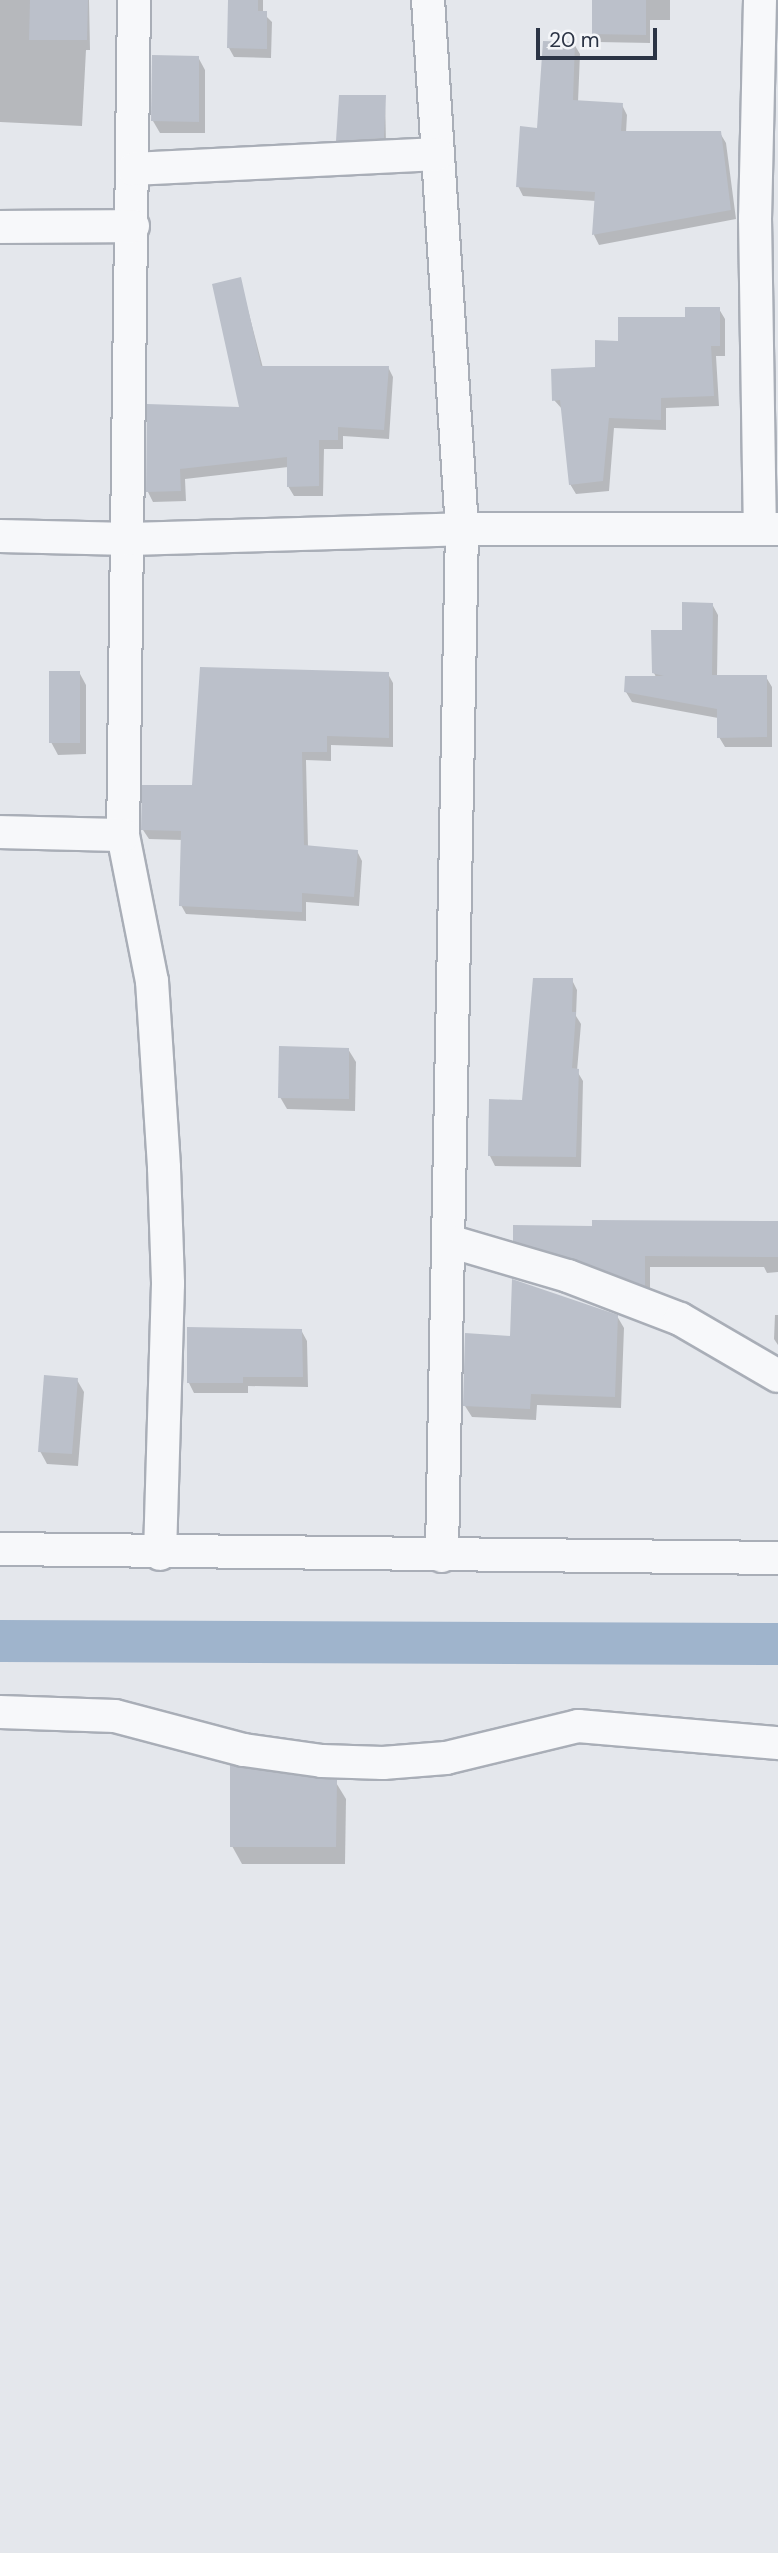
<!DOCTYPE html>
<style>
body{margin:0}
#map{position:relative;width:778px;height:2553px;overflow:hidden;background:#e4e7ec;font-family:"DM Sans",sans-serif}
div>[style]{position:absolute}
.shadow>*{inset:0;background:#0003}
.canal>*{height:42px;margin:-21px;padding:0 21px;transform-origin:21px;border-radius:21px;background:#9fb4cc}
.building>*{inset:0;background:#bbc0ca}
.roads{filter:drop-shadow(2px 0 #a9aeb7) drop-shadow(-2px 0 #a9aeb7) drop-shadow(0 2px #a9aeb7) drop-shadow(0 -2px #a9aeb7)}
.street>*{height:32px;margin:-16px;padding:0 16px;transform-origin:16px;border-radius:16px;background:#f7f8fa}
span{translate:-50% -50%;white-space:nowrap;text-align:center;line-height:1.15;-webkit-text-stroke:6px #f4f6f9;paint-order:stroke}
.scale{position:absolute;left:536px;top:28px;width:121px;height:32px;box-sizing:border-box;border:4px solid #2b3445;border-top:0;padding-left:9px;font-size:21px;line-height:24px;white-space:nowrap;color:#2b3445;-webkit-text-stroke:5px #f4f6f9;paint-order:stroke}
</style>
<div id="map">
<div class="shadow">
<i style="clip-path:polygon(0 0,89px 0,90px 50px,86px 50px,82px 126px,0 122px)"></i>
<i style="clip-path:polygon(230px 0,263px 0,263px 13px,272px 22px,271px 58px,234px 57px,229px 48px)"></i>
<i style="clip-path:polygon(594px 0,670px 0,670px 20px,650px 20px,650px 43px,598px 42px,593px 34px)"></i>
<i style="clip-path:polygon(574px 44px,580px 54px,578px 102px,622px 105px,627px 115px,626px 133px,720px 133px,726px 143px,736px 219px,599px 245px,594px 235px,596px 201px,523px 196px,518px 186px)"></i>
<i style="clip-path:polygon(198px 57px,205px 70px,205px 133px,160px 133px,153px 121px)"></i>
<i style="clip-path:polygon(385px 97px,386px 144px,341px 146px,337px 140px)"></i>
<i style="clip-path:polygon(240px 279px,263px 368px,388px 367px,393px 377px,389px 439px,343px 436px,343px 449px,324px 449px,323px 496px,294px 496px,288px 486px,288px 467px,185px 479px,186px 501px,153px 502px,148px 492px,149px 406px,241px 409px)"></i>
<i style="clip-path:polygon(719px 309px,725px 319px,725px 356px,716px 356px,719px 406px,666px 408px,666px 430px,614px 428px,609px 491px,576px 494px,570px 484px,563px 410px,554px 400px,596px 368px,620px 343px)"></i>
<i style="clip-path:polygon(712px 604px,718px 615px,717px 677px,766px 677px,772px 687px,772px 747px,725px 747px,719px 737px,718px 718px,632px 702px,626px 692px,656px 677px,654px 673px,683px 631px)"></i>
<i style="clip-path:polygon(79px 672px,86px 685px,86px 754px,58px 755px,51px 742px)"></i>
<i style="clip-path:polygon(388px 674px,393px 683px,393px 747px,331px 745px,331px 761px,306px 760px,308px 847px,357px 851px,362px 861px,359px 906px,306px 902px,306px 921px,186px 914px,181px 905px,183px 840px,149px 839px,143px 830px,193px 787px)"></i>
<i style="clip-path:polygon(572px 980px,577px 990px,576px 1016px,581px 1024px,577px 1071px,583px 1081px,581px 1167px,495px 1166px,490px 1156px,523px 1102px)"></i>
<i style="clip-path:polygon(348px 1049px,356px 1062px,355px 1111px,287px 1109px,280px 1097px)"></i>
<i style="clip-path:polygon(778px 1223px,778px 1272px,767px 1273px,764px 1267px,650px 1267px,650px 1296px,521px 1251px,514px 1240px,593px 1228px)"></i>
<i style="clip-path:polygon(775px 1315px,778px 1315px,778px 1345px,774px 1339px)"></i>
<i style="clip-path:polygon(617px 1316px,624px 1328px,621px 1408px,537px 1405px,536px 1420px,472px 1417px,465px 1406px,512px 1337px)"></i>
<i style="clip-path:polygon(301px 1330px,307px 1341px,308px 1387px,248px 1386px,248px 1393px,194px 1393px,189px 1383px)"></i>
<i style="clip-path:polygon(77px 1380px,84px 1392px,78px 1466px,47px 1464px,40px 1451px)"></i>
<i style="clip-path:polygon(335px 1781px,346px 1799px,345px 1864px,242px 1864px,232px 1846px)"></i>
</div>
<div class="canal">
<i style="left:0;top:1641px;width:778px;rotate:0.22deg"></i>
</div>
<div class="building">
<i style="clip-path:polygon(30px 0,88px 0,87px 40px,29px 40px)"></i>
<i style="clip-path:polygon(228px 0,258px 0,258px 11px,267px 11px,267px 49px,227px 48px)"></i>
<i style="clip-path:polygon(592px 0,646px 0,646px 35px,592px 34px)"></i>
<i style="clip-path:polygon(543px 41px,575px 42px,573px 100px,623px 103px,621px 131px,721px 131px,731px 210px,592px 235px,595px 192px,516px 187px,520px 126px,537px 128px)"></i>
<i style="clip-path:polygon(152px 55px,199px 56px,199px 122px,151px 121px)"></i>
<i style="clip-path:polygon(339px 95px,386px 95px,384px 138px,336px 141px)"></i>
<i style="clip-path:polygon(241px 277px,261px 366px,389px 366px,384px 430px,338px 427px,338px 440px,319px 440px,319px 486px,287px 487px,287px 457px,180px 469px,181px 491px,146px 492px,147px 404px,239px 407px,212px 284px)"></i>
<i style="clip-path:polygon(685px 307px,720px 307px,720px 346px,711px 346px,714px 396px,661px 398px,661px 420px,609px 418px,603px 481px,569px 485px,560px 400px,552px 401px,551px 369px,595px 367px,595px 340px,618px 341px,618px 317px,685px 317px)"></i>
<i style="clip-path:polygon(682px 602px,713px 603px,712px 675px,767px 675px,767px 737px,717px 738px,717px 709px,624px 692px,625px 676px,664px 676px,652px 673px,651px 630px,682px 630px)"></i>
<i style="clip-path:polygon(200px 667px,389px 672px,389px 738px,327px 736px,327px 752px,302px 752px,304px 845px,358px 850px,354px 897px,302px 893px,302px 912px,179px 906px,181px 831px,141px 830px,142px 785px,192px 785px)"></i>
<i style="clip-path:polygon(49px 671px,80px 671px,80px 743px,49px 743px)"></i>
<i style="clip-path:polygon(533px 978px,573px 978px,572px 1012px,576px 1012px,572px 1068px,579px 1069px,576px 1157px,488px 1156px,489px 1099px,522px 1100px)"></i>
<i style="clip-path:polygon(279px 1046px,349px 1048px,349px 1099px,278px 1098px)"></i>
<i style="clip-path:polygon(592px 1220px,778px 1221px,778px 1257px,645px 1256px,645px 1286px,513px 1241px,513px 1225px,592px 1226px)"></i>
<i style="clip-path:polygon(512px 1279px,618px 1315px,615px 1397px,531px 1394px,530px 1409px,463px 1406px,465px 1333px,510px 1336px)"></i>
<i style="clip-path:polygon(187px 1327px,302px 1329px,303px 1377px,243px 1377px,243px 1383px,187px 1383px)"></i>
<i style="clip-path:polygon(44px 1375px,78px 1378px,72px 1454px,38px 1452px)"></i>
<i style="clip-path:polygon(230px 1765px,337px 1780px,336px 1847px,230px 1847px)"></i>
</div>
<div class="roads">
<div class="street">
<i style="left:134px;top:0;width:835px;rotate:90.75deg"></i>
<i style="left:123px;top:835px;width:149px;rotate:78.8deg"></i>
<i style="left:152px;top:981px;width:187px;rotate:86.3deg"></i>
<i style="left:164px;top:1168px;width:116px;rotate:88deg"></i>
<i style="left:168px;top:1284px;width:270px;rotate:91.7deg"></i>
<i style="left:428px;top:0;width:530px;rotate:86.32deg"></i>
<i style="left:462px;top:529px;width:1027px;rotate:91.12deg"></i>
<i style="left:760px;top:0;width:218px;rotate:91.3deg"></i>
<i style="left:755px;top:218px;width:311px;rotate:89.1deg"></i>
<i style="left:133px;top:169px;width:305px;rotate:-2.8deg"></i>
<i style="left:0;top:227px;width:133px;rotate:-0.4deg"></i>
<i style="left:0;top:536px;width:130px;rotate:1.3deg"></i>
<i style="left:130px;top:539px;width:332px;rotate:-1.7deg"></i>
<i style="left:462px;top:529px;width:316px"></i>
<i style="left:0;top:832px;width:123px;rotate:1.4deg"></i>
<i style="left:449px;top:1241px;width:124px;rotate:16.4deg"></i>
<i style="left:568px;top:1276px;width:120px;rotate:21deg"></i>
<i style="left:680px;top:1319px;width:113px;rotate:30.2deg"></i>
<i style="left:0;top:1549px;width:778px;rotate:0.66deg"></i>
<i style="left:0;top:1712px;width:115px;rotate:2deg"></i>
<i style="left:115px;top:1716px;width:133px;rotate:14.8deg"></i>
<i style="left:244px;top:1750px;width:79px;rotate:8deg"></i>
<i style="left:322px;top:1761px;width:61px;rotate:1.9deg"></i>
<i style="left:383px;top:1763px;width:63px;rotate:-4.5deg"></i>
<i style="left:446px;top:1758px;width:136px;rotate:-13.6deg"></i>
<i style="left:578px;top:1726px;width:201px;rotate:4.9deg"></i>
</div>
</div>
<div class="scale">20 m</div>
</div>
